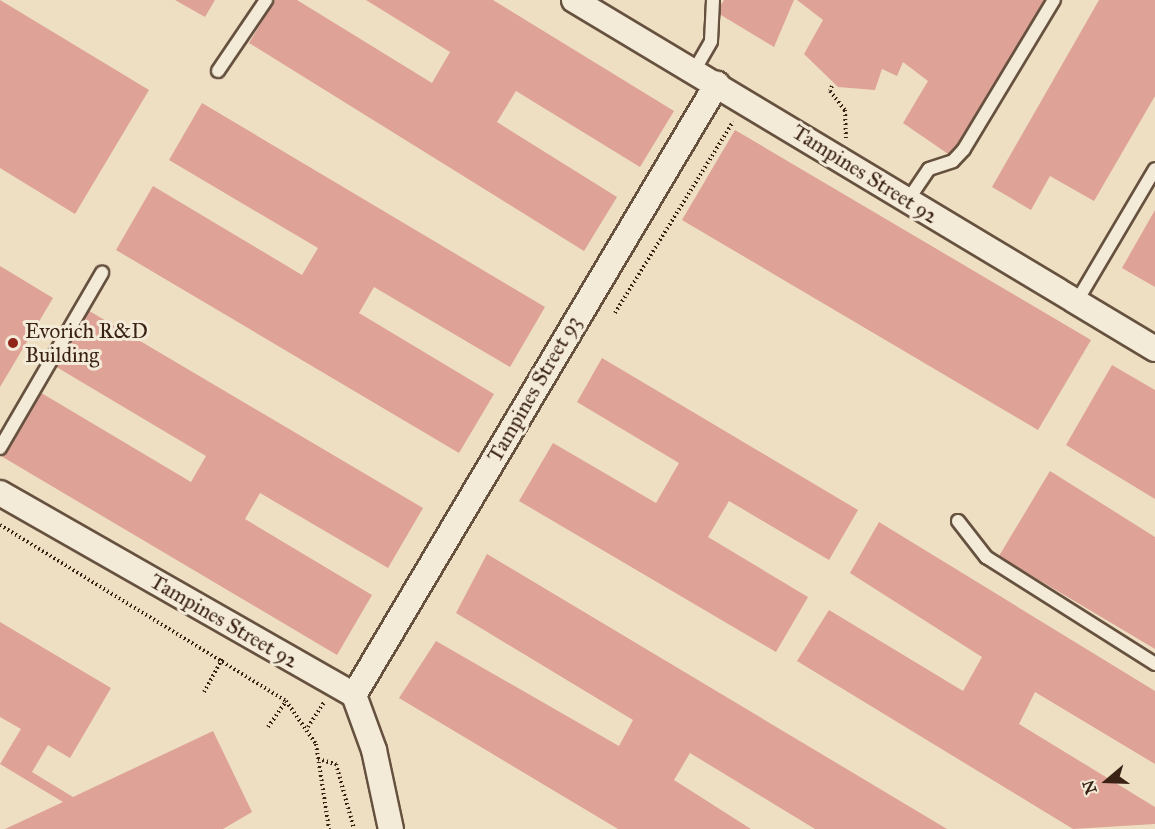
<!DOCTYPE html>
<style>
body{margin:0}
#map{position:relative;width:1155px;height:829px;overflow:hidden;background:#eedfc3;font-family:"IM FELL Great Primer",serif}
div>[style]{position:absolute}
.building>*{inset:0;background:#dea296}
.path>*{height:4px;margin-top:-2px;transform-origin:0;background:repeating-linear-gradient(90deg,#392213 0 1.5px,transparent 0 4.5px)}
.roads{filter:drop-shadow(2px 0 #66513f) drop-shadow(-2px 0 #66513f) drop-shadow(0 2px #66513f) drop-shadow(0 -2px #66513f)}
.service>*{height:12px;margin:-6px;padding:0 6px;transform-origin:6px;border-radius:6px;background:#f4ead8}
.minor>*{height:24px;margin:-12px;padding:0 12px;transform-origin:12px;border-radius:12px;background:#f4ead8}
.dots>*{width:16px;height:16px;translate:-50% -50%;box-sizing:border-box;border:3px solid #f4ead8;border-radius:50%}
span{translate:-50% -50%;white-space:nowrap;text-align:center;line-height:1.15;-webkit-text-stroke:6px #f4ead8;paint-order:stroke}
.street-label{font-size:21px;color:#392213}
.poi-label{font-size:21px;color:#392213}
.left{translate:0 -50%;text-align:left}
.north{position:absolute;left:1077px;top:751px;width:60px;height:60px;-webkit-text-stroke:4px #f4ead8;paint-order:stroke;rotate:251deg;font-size:16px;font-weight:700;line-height:24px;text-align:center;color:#392213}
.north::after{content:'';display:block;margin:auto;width:21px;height:27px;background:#392213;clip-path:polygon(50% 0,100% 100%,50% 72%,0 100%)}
</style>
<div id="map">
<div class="building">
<i style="clip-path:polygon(0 0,149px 90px,75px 214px,0 168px)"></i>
<i style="clip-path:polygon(175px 0,215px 0,205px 17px)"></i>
<i style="clip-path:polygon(275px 0,297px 0,432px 83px,450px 52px,366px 0,493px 0,674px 111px,640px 167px,516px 91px,497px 122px,617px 197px,584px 251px,249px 43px)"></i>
<i style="clip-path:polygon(724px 0,794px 0,774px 47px,716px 12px)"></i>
<i style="clip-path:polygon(797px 0,1044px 0,954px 158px,903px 123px,928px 81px,903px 62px,897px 76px,882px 69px,875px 90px,838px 87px,804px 54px,823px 20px)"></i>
<i style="clip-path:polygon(1099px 0,1155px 0,1155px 96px,1094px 201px,1050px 176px,1031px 210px,992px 187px)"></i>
<i style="clip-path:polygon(202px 103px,545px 307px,510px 367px,374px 287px,359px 313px,494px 394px,459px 453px,116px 250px,153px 186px,302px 275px,318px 248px,169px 160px)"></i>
<i style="clip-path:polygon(735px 130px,1091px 340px,1038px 430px,682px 220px)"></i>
<i style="clip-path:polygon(1155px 210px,1155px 287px,1122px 268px)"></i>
<i style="clip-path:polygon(0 266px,53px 298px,0 387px)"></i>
<i style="clip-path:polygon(86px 309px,423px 508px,388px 568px,260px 493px,245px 519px,372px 595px,337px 655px,1px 456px,38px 391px,191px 482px,206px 456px,53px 365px)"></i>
<i style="clip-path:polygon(602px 358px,858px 510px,829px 560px,729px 501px,708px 537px,808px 597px,776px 652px,519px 501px,553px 443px,656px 503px,679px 463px,577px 402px)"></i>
<i style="clip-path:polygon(1112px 365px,1155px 390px,1155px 499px,1066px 445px)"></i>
<i style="clip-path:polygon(1050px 471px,1155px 537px,1155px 649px,999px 556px)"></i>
<i style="clip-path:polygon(879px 522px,1155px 691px,1155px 764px,1035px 692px,1019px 724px,1155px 807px,1155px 824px,1073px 829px,797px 661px,829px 610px,963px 691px,982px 657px,850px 573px)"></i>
<i style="clip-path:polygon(487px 554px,947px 829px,815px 829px,690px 753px,674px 780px,751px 829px,618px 829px,399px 698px,436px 641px,619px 746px,633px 720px,456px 613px)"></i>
<i style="clip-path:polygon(0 622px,111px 688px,70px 758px,48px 745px,32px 772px,73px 797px,213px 731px,252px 812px,223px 829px,5px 829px,63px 802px,0 764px,21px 729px,0 717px)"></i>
</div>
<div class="path">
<i style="left:832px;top:86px;width:5px;rotate:112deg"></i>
<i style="left:830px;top:91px;width:24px;rotate:52deg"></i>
<i style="left:845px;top:110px;width:28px;rotate:88deg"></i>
<i style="left:615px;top:313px;width:225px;rotate:-58.3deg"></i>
<i style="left:0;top:525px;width:336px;rotate:31.6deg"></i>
<i style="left:286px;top:701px;width:52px;rotate:55.1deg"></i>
<i style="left:316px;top:744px;width:86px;rotate:81.3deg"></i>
<i style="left:204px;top:692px;width:39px;rotate:-61deg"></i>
<i style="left:268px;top:727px;width:32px;rotate:-55deg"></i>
<i style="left:308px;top:727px;width:30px;rotate:-57deg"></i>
<i style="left:318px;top:759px;width:19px;rotate:16deg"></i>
<i style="left:336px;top:764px;width:67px;rotate:74.5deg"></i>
</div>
<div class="roads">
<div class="service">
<i style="left:218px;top:71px;width:86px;rotate:-55.9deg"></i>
<i style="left:694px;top:71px;width:34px;rotate:-60deg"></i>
<i style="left:711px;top:41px;width:41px;rotate:-87.2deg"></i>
<i style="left:908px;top:200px;width:37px;rotate:-56deg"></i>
<i style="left:929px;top:169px;width:25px;rotate:-18deg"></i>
<i style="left:953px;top:161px;width:16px;rotate:-47deg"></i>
<i style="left:964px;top:149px;width:174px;rotate:-58.9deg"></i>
<i style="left:1077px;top:301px;width:153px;rotate:-59.4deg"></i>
<i style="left:0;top:448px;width:203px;rotate:-59.8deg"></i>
<i style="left:958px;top:521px;width:46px;rotate:52.1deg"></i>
<i style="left:986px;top:557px;width:200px;rotate:32.3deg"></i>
</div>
<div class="minor">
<i style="left:574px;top:0;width:678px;rotate:30.99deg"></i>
<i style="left:0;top:493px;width:408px;rotate:29.7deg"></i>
<i style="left:354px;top:695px;width:59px;rotate:70deg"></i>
<i style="left:374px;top:750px;width:81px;rotate:77.9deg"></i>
<i style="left:354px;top:695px;width:711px;rotate:-59.29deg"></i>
</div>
</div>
<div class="dots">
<i style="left:13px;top:343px;background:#8f2418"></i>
</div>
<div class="street-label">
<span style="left:865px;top:174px;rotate:32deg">Tampines Street 92</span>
<span style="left:534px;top:389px;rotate:-60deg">Tampines Street 93</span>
<span style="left:224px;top:621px;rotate:30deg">Tampines Street 92</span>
</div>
<div class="poi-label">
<span class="left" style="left:25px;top:343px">Evorich R&amp;D<br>Building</span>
</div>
<div class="north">N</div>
</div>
